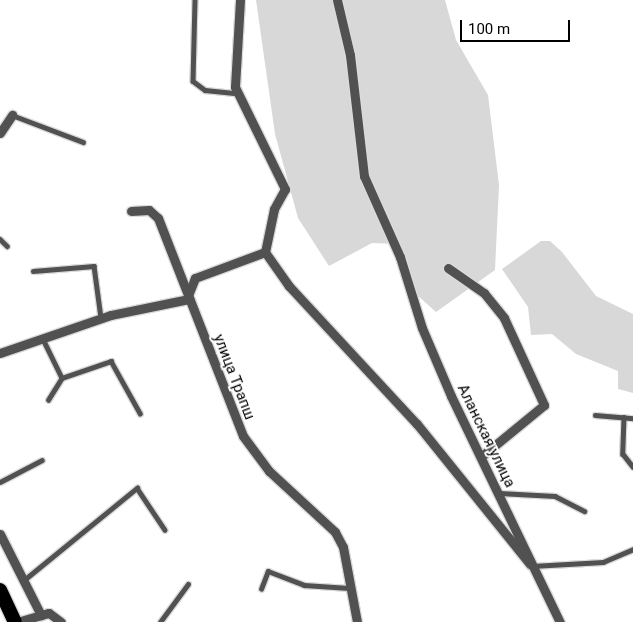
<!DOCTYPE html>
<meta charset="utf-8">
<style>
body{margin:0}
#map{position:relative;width:633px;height:622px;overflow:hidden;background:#fff;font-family:Roboto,sans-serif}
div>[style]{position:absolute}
.green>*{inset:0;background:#d8d8d8}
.roads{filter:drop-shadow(1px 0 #dbdbdb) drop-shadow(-1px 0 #dbdbdb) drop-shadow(0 1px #dbdbdb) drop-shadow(0 -1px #dbdbdb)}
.service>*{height:4.5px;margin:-2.25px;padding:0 2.25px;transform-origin:2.25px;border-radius:2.25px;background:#515151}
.minor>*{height:9px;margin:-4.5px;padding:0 4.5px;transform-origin:4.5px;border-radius:4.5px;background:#515151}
.trunk>*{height:14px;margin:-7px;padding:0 7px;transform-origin:7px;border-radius:7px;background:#000}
span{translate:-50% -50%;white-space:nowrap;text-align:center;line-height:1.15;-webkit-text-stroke:4px #fff;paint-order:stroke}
.street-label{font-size:15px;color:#000}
.scale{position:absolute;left:460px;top:20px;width:110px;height:22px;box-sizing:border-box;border:2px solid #000;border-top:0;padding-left:6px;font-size:15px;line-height:18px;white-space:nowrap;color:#000;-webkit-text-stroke:4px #fff;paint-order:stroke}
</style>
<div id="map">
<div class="green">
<i style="clip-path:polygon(256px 0,445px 0,456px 40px,488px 95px,499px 185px,495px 270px,436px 312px,417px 295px,399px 244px,372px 243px,329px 266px,298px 218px,275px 134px)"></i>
<i style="clip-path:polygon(541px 241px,550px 241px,562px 252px,596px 296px,633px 314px,633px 393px,618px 389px,618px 371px,576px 354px,552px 334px,531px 335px,528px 307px,502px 269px)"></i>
</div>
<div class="roads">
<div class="service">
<i style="left:195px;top:0;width:81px;rotate:91.4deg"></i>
<i style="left:193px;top:81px;width:15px;rotate:37deg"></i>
<i style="left:205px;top:90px;width:31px;rotate:6deg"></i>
<i style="left:12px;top:115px;width:76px;rotate:20.8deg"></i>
<i style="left:0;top:239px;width:10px;rotate:45deg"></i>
<i style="left:33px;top:271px;width:61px;rotate:-4.7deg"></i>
<i style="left:94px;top:266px;width:52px;rotate:82.3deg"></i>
<i style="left:43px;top:339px;width:43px;rotate:64deg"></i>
<i style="left:48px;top:400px;width:26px;rotate:-58deg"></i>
<i style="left:62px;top:378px;width:52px;rotate:-19.1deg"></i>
<i style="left:111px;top:361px;width:60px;rotate:60.9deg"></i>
<i style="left:595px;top:415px;width:38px;rotate:5deg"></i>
<i style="left:624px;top:417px;width:37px;rotate:92deg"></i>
<i style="left:623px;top:454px;width:16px;rotate:52deg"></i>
<i style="left:0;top:482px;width:47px;rotate:-27.6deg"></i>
<i style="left:499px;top:493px;width:56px;rotate:3.1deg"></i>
<i style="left:555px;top:496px;width:33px;rotate:27deg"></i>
<i style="left:532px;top:566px;width:71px;rotate:-3.2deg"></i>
<i style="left:603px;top:562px;width:33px;rotate:-23deg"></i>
<i style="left:24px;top:580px;width:146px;rotate:-39.2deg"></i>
<i style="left:137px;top:488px;width:50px;rotate:56.3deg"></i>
<i style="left:261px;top:589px;width:19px;rotate:-69deg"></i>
<i style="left:268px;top:571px;width:39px;rotate:21deg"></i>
<i style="left:304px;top:585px;width:45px;rotate:3.8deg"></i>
<i style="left:160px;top:622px;width:47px;rotate:-53.6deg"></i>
</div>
<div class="minor">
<i style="left:240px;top:0;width:87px;rotate:93.3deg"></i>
<i style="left:235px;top:87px;width:114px;rotate:63.9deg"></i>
<i style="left:285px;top:189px;width:23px;rotate:119deg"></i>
<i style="left:274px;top:209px;width:44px;rotate:101.8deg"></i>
<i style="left:265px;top:252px;width:42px;rotate:54.8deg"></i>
<i style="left:289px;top:286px;width:188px;rotate:47.2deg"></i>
<i style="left:417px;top:424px;width:180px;rotate:51.1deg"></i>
<i style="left:337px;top:0;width:57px;rotate:76.7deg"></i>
<i style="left:350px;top:55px;width:122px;rotate:83.4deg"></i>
<i style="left:364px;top:176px;width:89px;rotate:66deg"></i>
<i style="left:400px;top:257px;width:74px;rotate:72.8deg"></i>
<i style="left:422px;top:328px;width:74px;rotate:66.9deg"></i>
<i style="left:451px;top:396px;width:251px;rotate:64.3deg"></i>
<i style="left:0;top:133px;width:22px;rotate:-56deg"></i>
<i style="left:131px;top:211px;width:18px;rotate:-3deg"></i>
<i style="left:149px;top:210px;width:12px;rotate:42deg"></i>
<i style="left:158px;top:218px;width:83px;rotate:68.7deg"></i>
<i style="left:265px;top:252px;width:75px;rotate:159.6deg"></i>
<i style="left:195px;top:278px;width:18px;rotate:112deg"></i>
<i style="left:188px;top:295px;width:151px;rotate:68.7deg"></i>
<i style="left:243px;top:436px;width:44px;rotate:53.4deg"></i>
<i style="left:269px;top:471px;width:90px;rotate:42.7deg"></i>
<i style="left:335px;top:532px;width:17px;rotate:62deg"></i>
<i style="left:343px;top:547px;width:76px;rotate:79.4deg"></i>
<i style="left:448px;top:268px;width:44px;rotate:34.8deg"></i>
<i style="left:484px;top:293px;width:32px;rotate:51deg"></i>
<i style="left:504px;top:318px;width:96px;rotate:65.3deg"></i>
<i style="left:544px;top:405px;width:80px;rotate:140.6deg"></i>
<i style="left:0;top:353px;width:117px;rotate:-18.9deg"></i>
<i style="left:111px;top:315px;width:80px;rotate:-11.6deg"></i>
<i style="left:0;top:534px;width:91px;rotate:63.2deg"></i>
<i style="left:17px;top:622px;width:33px;rotate:-16deg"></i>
<i style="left:49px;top:613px;width:15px;rotate:37deg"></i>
</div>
<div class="trunk">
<i style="left:0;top:590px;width:35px;rotate:65deg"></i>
</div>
</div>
<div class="street-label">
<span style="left:234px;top:377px;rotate:69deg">улица Трапш</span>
<span style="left:486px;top:436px;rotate:64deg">Аланская улица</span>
</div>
<div class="scale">100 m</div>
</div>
